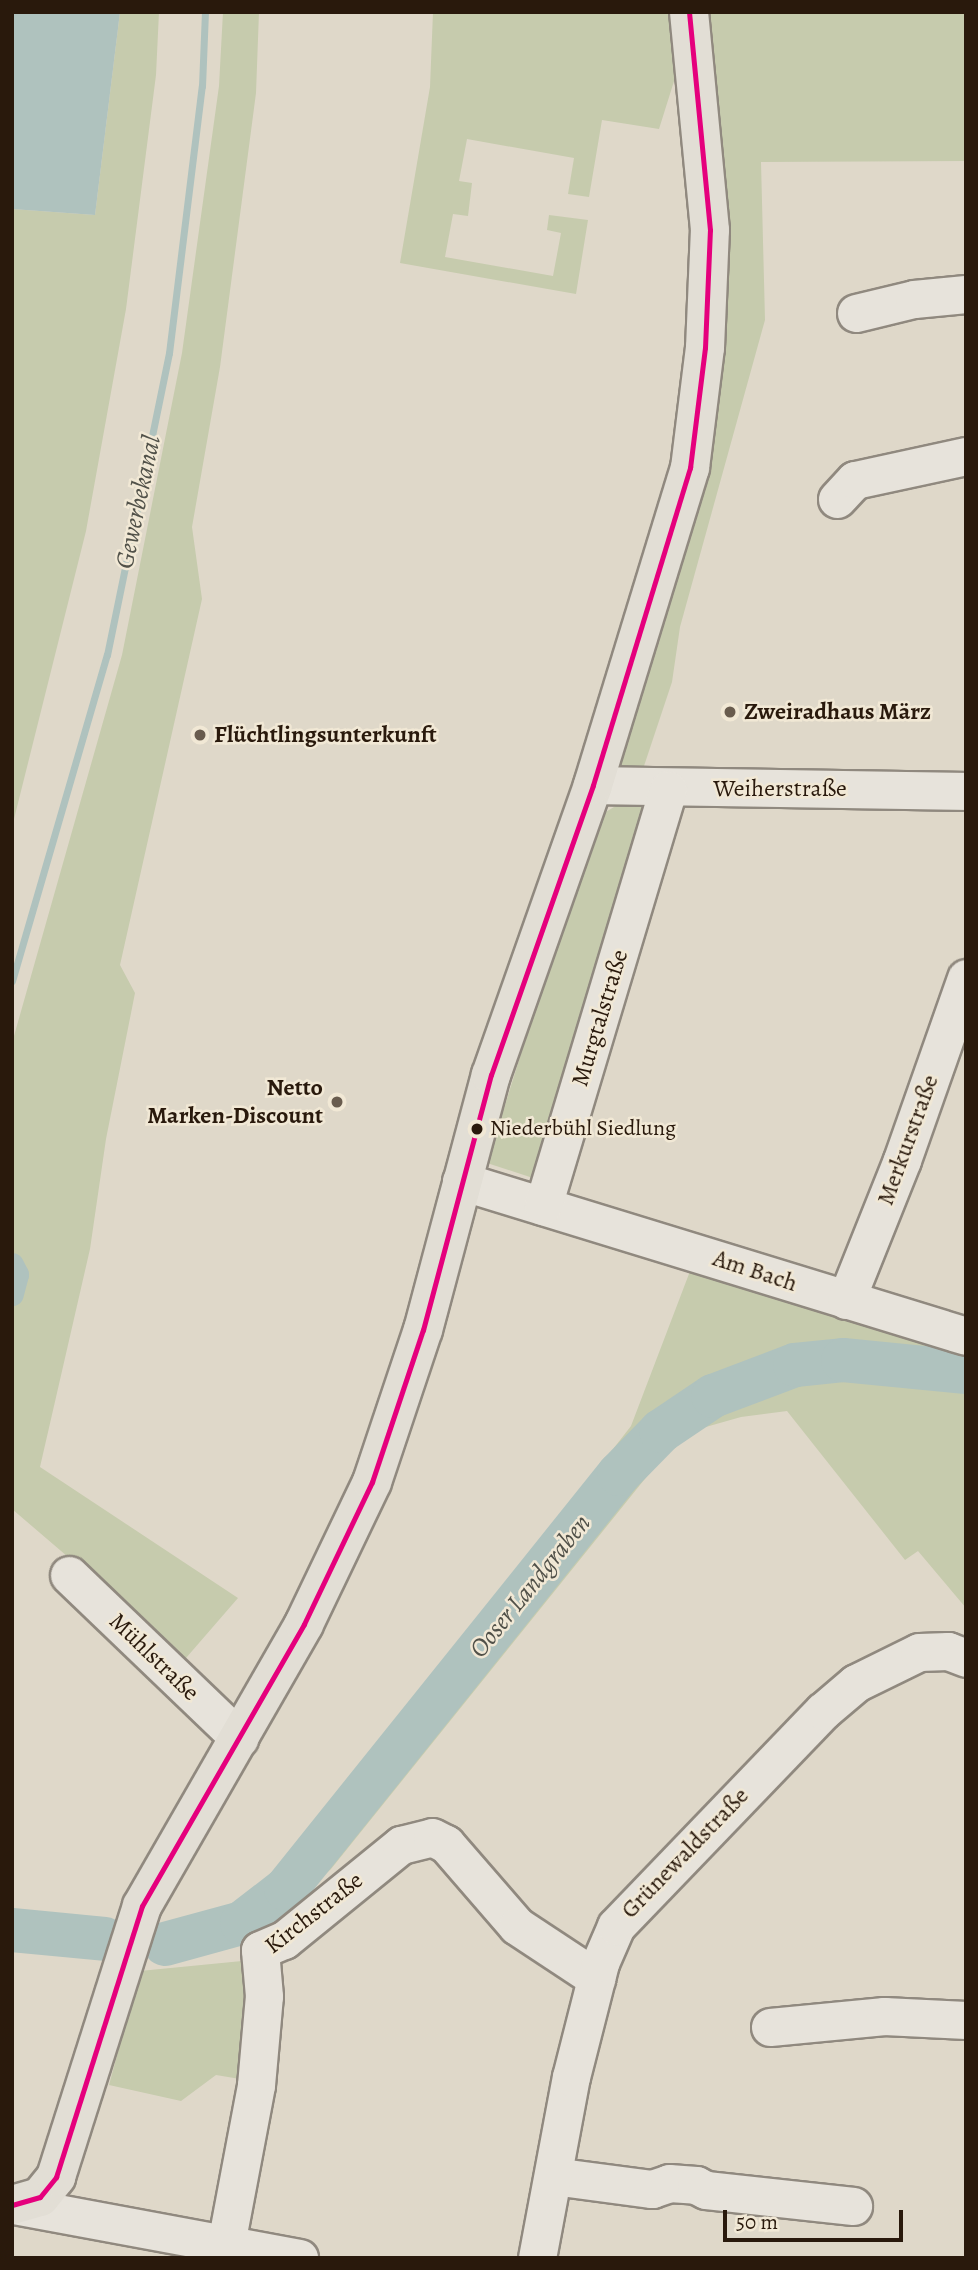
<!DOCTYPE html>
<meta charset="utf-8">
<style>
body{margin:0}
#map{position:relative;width:978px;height:2270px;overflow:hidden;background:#dfd8c9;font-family:Alegreya,serif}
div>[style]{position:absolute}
.green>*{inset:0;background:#c6cbad}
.water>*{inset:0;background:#afc2be}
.stream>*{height:7px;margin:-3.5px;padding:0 3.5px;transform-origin:3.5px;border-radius:3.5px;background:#afc2be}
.canal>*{height:24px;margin:-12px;padding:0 12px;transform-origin:12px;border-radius:12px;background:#afc2be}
.river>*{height:44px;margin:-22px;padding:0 22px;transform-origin:22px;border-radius:22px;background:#afc2be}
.roads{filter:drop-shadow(2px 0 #90897f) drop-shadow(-2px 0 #90897f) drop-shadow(0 2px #90897f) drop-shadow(0 -2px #90897f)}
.minor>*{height:37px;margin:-18.5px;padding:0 18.5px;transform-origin:18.5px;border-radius:18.5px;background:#e7e3db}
.major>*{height:38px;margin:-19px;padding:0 19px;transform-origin:19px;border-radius:19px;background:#e2ded5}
.bus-1>*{height:5px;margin:-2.5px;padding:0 2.5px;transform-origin:2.5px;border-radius:2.5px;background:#e5007d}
.dots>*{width:19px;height:19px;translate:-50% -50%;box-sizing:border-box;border:4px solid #f1e8d5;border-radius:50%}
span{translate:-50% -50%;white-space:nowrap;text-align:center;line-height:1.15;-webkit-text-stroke:5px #f1e8d5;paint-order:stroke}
.bus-label{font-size:22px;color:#29190c}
.left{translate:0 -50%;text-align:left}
.poi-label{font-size:24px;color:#29190c;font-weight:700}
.right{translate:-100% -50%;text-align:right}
.street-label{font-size:24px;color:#29190c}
.water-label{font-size:26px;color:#515149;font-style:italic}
.frame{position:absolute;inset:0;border:14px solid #29190c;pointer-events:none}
.scale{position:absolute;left:723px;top:2210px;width:180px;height:32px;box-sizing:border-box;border:4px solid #29190c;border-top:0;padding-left:9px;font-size:21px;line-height:24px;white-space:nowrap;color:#29190c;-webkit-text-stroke:5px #f1e8d5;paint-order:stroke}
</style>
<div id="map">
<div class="green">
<i style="clip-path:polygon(120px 12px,159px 12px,156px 75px,126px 309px,86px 531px,12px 827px,12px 209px,95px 215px)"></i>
<i style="clip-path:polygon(223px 12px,259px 12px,256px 93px,220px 367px,192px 527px,202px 599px,120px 965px,135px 993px,106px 1139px,90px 1249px,40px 1467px,238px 1598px,186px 1658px,12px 1509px,12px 1043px,122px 655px,182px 353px,219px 86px)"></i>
<i style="clip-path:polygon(433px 12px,669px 12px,675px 78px,659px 129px,602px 120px,589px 197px,568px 194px,574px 158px,467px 139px,459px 181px,472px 183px,468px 216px,453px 214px,445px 257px,553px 276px,561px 233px,547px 230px,549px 215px,588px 220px,576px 294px,400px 263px,430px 87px)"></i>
<i style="clip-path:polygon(708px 12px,966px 12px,966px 161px,761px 162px,765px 320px,680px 627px,672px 682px,643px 769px,618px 770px,615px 761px,689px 504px)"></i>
<i style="clip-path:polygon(624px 801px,641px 801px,648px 808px,536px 1179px,487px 1163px,594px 819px)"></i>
<i style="clip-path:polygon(692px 1266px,966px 1347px,966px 1362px,901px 1352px,819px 1350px,761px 1363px,658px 1416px,630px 1443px,554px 1539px,547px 1534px,631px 1426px)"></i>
<i style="clip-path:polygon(834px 1370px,915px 1373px,966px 1381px,966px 1608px,918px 1551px,905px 1560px,787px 1411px,741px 1417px,681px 1434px,331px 1869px,260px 1935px,247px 1937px,321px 1865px,628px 1479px,666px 1438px,709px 1405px,771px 1380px)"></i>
<i style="clip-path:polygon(242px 1961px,255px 2009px,246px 2080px,216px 2075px,181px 2101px,109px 2085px,140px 1971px)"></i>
</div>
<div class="water">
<i style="clip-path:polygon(12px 12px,120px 12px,95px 215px,12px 209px)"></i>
</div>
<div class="stream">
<i style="left:12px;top:981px;width:340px;rotate:-73.8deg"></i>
<i style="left:107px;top:655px;width:308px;rotate:-78.4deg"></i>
<i style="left:169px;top:353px;width:269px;rotate:-83deg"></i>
<i style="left:202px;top:86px;width:74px;rotate:-87.7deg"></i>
</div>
<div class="canal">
<i style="left:12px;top:1265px;width:11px;rotate:63deg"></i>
<i style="left:17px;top:1275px;width:20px;rotate:105deg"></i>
</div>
<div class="river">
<i style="left:12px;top:1930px;width:93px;rotate:5.5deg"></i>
<i style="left:165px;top:1944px;width:80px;rotate:-15.3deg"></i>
<i style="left:242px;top:1923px;width:56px;rotate:-37.7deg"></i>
<i style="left:286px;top:1889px;width:532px;rotate:-51.26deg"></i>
<i style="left:619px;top:1474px;width:60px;rotate:-45.7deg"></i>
<i style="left:661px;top:1431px;width:63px;rotate:-33.9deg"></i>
<i style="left:713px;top:1396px;width:88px;rotate:-20.7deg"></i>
<i style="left:795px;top:1365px;width:48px;rotate:-5.9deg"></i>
<i style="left:843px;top:1360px;width:124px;rotate:5.6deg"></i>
</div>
<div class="roads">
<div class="minor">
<i style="left:856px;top:313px;width:60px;rotate:-13.6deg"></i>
<i style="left:914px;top:299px;width:52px;rotate:-5.5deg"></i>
<i style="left:837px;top:499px;width:26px;rotate:-47deg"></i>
<i style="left:855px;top:480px;width:114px;rotate:-12.2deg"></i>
<i style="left:593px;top:785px;width:373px;rotate:0.9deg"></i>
<i style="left:461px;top:1181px;width:528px;rotate:17.06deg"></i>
<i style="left:543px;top:1206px;width:435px;rotate:-73.3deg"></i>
<i style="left:846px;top:1300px;width:151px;rotate:-68.2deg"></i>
<i style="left:902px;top:1160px;width:193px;rotate:-70.6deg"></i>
<i style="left:69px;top:1575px;width:236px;rotate:43.8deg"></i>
<i style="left:770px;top:2027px;width:115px;rotate:-5.5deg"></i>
<i style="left:884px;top:2016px;width:82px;rotate:2.8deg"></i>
<i style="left:553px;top:2176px;width:100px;rotate:7.5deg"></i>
<i style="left:652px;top:2189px;width:18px;rotate:-19deg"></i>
<i style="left:669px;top:2183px;width:27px;rotate:4deg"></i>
<i style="left:696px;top:2185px;width:11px;rotate:27deg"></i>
<i style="left:706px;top:2190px;width:148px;rotate:6.2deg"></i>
<i style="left:14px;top:2205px;width:290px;rotate:10.5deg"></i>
<i style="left:226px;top:2244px;width:162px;rotate:-79.3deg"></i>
<i style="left:256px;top:2085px;width:89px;rotate:-84.9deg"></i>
<i style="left:264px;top:1996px;width:46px;rotate:-95deg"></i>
<i style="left:260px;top:1950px;width:26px;rotate:-23deg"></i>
<i style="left:284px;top:1940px;width:151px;rotate:-39.1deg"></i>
<i style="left:401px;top:1845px;width:32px;rotate:-14deg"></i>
<i style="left:432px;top:1837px;width:16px;rotate:27deg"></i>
<i style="left:446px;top:1844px;width:108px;rotate:49.1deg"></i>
<i style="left:517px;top:1926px;width:95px;rotate:33.4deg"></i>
<i style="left:537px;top:2258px;width:184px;rotate:-79.4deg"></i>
<i style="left:571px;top:2077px;width:118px;rotate:-75.7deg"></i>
<i style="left:600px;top:1963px;width:40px;rotate:-66.6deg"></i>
<i style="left:616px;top:1926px;width:298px;rotate:-46.1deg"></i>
<i style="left:823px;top:1711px;width:43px;rotate:-40.3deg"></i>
<i style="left:856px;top:1683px;width:70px;rotate:-26.2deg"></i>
<i style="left:919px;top:1652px;width:29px;rotate:-2deg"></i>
<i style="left:948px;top:1651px;width:19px;rotate:21deg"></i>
</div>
<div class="major">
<i style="left:12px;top:2205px;width:29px;rotate:-16deg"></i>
<i style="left:40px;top:2197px;width:26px;rotate:-51deg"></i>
<i style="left:56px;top:2177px;width:284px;rotate:-72.4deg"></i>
<i style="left:142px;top:1906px;width:325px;rotate:-60.1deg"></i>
<i style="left:304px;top:1624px;width:157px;rotate:-64.4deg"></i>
<i style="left:372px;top:1482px;width:160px;rotate:-71.5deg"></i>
<i style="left:423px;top:1330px;width:264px;rotate:-75.1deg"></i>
<i style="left:491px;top:1075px;width:307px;rotate:-70.6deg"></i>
<i style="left:593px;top:785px;width:332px;rotate:-73deg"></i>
<i style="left:690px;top:468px;width:121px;rotate:-82.9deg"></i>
<i style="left:705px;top:348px;width:118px;rotate:-87.6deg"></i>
<i style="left:710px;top:230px;width:219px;rotate:-95.5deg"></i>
</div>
</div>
<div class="bus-1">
<i style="left:12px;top:2205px;width:29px;rotate:-16deg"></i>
<i style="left:40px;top:2197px;width:26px;rotate:-51deg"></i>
<i style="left:56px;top:2177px;width:284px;rotate:-72.4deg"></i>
<i style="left:142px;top:1906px;width:325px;rotate:-60.1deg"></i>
<i style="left:304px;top:1624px;width:157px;rotate:-64.4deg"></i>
<i style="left:372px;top:1482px;width:160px;rotate:-71.5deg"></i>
<i style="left:423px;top:1330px;width:264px;rotate:-75.1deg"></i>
<i style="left:491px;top:1075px;width:307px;rotate:-70.6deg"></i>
<i style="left:593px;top:785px;width:332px;rotate:-73deg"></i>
<i style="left:690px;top:468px;width:121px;rotate:-82.9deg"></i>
<i style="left:705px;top:348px;width:118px;rotate:-87.6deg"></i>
<i style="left:710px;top:230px;width:219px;rotate:-95.5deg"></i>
</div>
<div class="dots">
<i style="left:730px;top:712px;background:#695c4e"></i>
<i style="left:200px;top:735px;background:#695c4e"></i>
<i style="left:337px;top:1102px;background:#695c4e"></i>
<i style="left:477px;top:1129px;background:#29190c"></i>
</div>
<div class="bus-label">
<span class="left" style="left:490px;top:1129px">Niederbühl Siedlung</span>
</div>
<div class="poi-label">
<span class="left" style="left:744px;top:712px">Zweiradhaus März</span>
<span class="left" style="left:214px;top:735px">Flüchtlingsunterkunft</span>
<span class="right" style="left:323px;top:1102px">Netto<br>Marken-Discount</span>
</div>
<div class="street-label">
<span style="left:780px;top:789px">Weiherstraße</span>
<span style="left:600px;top:1018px;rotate:-73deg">Murgtalstraße</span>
<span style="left:908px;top:1140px;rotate:-70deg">Merkurstraße</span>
<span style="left:755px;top:1271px;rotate:18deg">Am Bach</span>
<span style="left:154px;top:1657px;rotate:44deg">Mühlstraße</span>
<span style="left:685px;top:1853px;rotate:-46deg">Grünewaldstraße</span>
<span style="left:314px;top:1913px;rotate:-38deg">Kirchstraße</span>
</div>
<div class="water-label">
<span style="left:138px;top:502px;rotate:-78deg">Gewerbekanal</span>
<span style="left:530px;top:1586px;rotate:-51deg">Ooser Landgraben</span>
</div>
<div class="frame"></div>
<div class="scale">50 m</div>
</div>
